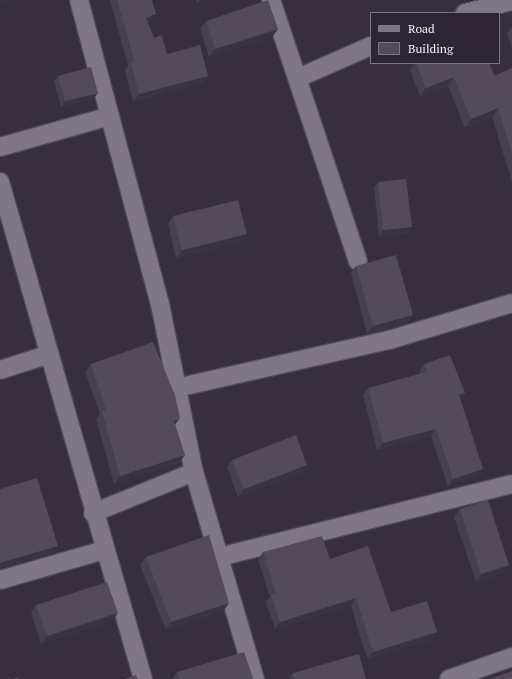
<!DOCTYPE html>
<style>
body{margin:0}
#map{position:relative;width:512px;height:679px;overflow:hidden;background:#372f3e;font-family:"PT Serif",serif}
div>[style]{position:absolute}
.roads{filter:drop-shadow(1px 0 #524b57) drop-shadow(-1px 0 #524b57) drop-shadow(0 1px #524b57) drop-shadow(0 -1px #524b57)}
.minor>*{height:18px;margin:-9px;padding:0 9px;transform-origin:9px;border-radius:9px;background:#7f7687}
.wall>*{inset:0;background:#47404e}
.shaded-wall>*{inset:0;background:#3a3440}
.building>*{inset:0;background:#534b5b}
span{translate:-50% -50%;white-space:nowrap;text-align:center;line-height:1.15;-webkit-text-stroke:3px #2d2533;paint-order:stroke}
.legend{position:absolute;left:370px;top:12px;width:130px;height:52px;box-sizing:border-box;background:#2d2533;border:1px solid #7d7783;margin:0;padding:5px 7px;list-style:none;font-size:12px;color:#f6f1fa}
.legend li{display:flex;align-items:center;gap:8px;height:20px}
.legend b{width:20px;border:1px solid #7d7783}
</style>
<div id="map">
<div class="roads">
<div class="minor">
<i style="left:79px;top:0;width:315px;rotate:75.1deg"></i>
<i style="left:160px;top:304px;width:171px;rotate:78.6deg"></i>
<i style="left:194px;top:472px;width:216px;rotate:73.6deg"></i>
<i style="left:271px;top:0;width:275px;rotate:71.6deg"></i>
<i style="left:465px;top:13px;width:49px;rotate:-14.3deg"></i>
<i style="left:298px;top:78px;width:80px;rotate:-23.7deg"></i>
<i style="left:0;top:147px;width:114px;rotate:-15.7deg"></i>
<i style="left:0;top:182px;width:517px;rotate:73.95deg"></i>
<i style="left:0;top:370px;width:52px;rotate:-17.7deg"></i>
<i style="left:176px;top:388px;width:218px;rotate:-12.7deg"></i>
<i style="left:389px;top:340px;width:128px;rotate:-16.7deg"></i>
<i style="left:93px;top:513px;width:109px;rotate:-22.1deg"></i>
<i style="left:219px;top:557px;width:302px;rotate:-14deg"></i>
<i style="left:0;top:580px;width:108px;rotate:-16.1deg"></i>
<i style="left:449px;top:679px;width:67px;rotate:-19.2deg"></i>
</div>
</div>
<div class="wall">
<i style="clip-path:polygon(110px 0,152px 0,150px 22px,148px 23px,154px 38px,167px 54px,208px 76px,202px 84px,133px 102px,125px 71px,128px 66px)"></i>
<i style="clip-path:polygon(196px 0,205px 0,197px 3px)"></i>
<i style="clip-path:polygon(206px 21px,278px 29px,272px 37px,209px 57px,200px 28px)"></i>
<i style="clip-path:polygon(512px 27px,512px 49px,507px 34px)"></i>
<i style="clip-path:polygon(414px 63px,489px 63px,494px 76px,512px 68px,512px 182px,492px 117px,465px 128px,448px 86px,420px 96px,410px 70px)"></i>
<i style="clip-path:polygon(58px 76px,94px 98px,61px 107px,54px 81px)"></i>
<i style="clip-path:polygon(378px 182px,412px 227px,408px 233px,379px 236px,374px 187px)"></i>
<i style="clip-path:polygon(173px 216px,241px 242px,176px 258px,168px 224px)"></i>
<i style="clip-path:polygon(356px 266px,413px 315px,407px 323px,367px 334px,351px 273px)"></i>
<i style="clip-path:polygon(91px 364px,175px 425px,179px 463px,114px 484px,96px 419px,100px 414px,85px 372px)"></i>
<i style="clip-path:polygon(424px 364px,465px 393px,460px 400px,483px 469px,478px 476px,448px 486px,431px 436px,377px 450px,363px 395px,368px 388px,420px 374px,419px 372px)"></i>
<i style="clip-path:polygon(232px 460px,301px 473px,238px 497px,227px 467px)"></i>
<i style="clip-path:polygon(460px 509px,509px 565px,503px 573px,476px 582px,454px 517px)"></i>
<i style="clip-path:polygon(263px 552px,330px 559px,391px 612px,432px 640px,367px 659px,351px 606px,275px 629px,266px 602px,270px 597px,258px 560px)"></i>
<i style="clip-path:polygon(146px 557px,224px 610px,166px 630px,140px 565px)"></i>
<i style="clip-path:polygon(36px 605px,112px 621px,41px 644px,31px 613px)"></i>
<i style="clip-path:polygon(177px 672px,253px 678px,252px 679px,172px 679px)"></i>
<i style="clip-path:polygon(293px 673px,366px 679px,289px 679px)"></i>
</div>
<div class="shaded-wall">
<i style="clip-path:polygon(0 0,7px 0,0 3px)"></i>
<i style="clip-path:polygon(199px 0,205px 0,197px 3px)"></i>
<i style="clip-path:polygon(156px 14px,150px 22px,141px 25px,146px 18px)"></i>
<i style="clip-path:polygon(278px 29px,272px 37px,209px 57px,215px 49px)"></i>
<i style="clip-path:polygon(208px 76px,202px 84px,133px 102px,139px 94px)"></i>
<i style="clip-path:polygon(454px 77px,448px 86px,420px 96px,426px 88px)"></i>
<i style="clip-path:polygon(98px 93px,94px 98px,61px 107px,65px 101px)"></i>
<i style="clip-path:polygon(498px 108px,492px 117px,465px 128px,471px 119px)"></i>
<i style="clip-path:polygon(412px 227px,408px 233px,379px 236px,383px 230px)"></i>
<i style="clip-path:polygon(247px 234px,241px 242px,176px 258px,182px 250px)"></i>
<i style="clip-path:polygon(413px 315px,407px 323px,367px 334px,373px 326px)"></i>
<i style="clip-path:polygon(465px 393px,460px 400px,459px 395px)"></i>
<i style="clip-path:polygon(180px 418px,174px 426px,174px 421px)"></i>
<i style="clip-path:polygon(436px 429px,431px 436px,377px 450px,383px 443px)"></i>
<i style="clip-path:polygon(185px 455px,179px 463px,114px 484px,120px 476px)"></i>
<i style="clip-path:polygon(307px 465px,301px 473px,238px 497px,244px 489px)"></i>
<i style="clip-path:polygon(483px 469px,478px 476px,448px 486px,453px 479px)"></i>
<i style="clip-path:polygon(58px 546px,53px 554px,0 569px,0 563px)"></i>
<i style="clip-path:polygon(509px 565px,503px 573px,476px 582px,481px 574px)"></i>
<i style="clip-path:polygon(356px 598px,351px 606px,275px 629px,280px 622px)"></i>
<i style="clip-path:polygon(229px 603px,224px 610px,166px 630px,171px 622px)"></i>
<i style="clip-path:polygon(118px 613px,112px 621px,41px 644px,47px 636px)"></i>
<i style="clip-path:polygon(437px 632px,432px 640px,367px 659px,373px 652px)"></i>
</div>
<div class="building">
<i style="clip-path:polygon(117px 0,152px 0,156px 14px,146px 18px,154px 38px,162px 35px,167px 54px,200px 45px,208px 76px,139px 94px,131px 63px,135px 62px)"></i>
<i style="clip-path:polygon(268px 0,278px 29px,215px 49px,206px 21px)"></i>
<i style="clip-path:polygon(416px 63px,489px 63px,494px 76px,512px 68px,512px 154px,498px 108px,471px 119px,454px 77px,426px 88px)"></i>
<i style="clip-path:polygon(91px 67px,98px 93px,65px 101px,58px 76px)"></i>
<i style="clip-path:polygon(406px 179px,412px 227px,383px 230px,378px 182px)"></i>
<i style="clip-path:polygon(238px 200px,247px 234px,182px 250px,173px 216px)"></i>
<i style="clip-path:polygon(396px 255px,413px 315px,373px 326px,356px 266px)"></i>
<i style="clip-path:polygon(153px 342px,175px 395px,180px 418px,174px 421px,185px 455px,120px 476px,102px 411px,106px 410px,91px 364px)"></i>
<i style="clip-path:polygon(450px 355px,465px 393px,459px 395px,483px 469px,453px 479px,436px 429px,383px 443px,368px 388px,427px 372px,424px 364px)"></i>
<i style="clip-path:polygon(296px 435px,307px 465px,244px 489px,232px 460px)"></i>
<i style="clip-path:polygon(37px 478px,58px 546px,0 563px,0 489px)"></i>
<i style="clip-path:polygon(488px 500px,509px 565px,481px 574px,460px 509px)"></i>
<i style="clip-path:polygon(209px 535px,229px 603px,171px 622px,146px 557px)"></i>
<i style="clip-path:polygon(322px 536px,330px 559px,368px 546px,391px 612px,427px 601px,437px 632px,373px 652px,356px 598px,280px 622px,271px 595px,276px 593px,263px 552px)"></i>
<i style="clip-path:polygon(107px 582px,118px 613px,47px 636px,36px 605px)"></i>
<i style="clip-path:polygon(244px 652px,253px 678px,250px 679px,179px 679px,177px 672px)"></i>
<i style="clip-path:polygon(359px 654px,366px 679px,294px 679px,293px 673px)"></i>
<i style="clip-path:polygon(512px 671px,512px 679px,490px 679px)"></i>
<i style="clip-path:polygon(136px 675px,138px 679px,124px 679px)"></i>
<i style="clip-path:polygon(18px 677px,19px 679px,11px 679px)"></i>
</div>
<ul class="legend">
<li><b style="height:5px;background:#7f7687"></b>Road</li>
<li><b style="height:11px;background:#534b5b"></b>Building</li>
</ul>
</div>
